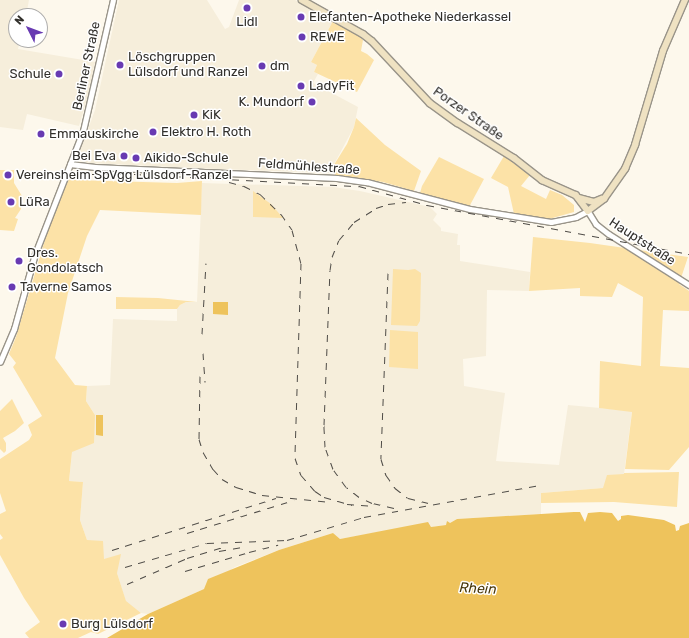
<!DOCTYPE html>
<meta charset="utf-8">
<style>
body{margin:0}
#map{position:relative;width:689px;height:638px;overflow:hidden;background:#fdf8ec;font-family:Rubik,sans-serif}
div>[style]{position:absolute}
.built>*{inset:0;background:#f6eedb}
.green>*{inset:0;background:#fce2a7}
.water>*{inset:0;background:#eec35c}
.roads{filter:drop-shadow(1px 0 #999489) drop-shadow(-1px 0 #999489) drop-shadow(0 1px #999489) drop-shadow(0 -1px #999489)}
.tertiary>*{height:4.5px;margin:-2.25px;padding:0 2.25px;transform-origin:2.25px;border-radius:2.25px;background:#fff}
.secondary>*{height:5.5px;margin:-2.75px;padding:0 2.75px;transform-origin:2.75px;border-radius:2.75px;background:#efe2c2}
.rail>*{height:1px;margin-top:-0.5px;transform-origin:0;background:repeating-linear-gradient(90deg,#4f4c47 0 7px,transparent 0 14px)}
.dots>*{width:11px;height:11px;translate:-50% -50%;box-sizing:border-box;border:2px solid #fff;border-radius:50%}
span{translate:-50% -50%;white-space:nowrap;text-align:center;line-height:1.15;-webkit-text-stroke:3px #fff;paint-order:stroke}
.poi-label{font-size:13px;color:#32302c}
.left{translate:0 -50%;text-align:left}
.right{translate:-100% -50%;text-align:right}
.street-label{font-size:13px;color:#32302c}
.water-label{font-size:14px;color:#48370a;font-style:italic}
.north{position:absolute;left:8px;top:8px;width:40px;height:40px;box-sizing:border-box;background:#fff;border:1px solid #adacab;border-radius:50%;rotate:312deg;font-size:11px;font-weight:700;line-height:16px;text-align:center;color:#32302c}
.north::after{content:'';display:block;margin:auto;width:14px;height:18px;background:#683ab2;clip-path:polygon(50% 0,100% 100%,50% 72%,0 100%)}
</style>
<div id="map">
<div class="built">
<i style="clip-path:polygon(0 0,29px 0,26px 16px,16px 16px,16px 40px,20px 40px,18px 49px,95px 62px,89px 92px,79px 126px,27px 114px,23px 130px,0 127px)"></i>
<i style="clip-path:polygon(119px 0,207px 0,225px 29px,229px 27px,239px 0,295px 0,333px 21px,311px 62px,317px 65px,314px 72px,318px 74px,313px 83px,358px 107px,354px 127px,332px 168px,333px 173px,218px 169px,89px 163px,81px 160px,78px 157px,95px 110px)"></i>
<i style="clip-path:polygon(202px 183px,333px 187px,360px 191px,430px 207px,437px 214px,433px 220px,441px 228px,441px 231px,458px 234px,457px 245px,460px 245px,460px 261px,530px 272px,529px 291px,487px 290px,486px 356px,463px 359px,464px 386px,505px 393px,496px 461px,559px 465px,568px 405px,632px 411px,624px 474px,603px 488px,541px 493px,541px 514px,457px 519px,446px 525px,431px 527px,428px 523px,340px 539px,333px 533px,279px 550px,235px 567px,204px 589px,148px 614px,141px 613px,126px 602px,117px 573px,87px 540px,80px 520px,83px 482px,69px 481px,72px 452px,95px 415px,86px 401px,87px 386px,110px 385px,113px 319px,177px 321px,177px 309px,180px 305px,186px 302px,197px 302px)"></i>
</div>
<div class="green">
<i style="clip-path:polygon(333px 21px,356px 33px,363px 40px,361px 51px,367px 54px,374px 60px,357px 92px,314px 72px,317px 65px,311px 62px)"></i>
<i style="clip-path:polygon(356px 118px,385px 145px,421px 171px,414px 191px,383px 182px,335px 175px,332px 168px,347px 144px,354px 127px)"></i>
<i style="clip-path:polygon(504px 156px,530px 175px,521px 186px,546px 199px,550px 190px,562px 195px,574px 205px,574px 212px,549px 219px,514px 214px,508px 187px,491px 178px)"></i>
<i style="clip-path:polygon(439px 157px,484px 179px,469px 207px,420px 193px,422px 186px)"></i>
<i style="clip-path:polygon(0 170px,14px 170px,14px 183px,22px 196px,21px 209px,15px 218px,18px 219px,14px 231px,0 230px)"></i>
<i style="clip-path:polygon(74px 175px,74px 180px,177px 183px,202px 181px,201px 215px,100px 210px,87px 236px,68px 293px,55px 358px,75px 385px,87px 386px,86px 401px,95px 415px,94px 443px,72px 452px,69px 481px,83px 482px,80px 520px,87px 540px,103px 541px,104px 559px,121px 554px,117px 573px,126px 601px,141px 613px,98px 634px,91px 632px,78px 638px,29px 638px,25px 633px,40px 622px,24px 598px,0 555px,0 540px,3px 538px,0 534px,0 514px,6px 511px,0 493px,0 459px,29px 440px,32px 435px,28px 425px,42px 416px,13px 367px,16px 363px,9px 354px,16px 337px,47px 233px,70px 176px)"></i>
<i style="clip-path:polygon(253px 191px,271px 204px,283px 218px,253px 217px)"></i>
<i style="clip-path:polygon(533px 237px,590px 243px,688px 257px,679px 284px,689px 291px,689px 311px,663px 310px,660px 366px,689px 368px,689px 447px,669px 470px,625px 469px,632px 412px,599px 408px,600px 361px,641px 366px,643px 297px,618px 283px,612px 297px,580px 296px,580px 288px,529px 291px)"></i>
<i style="clip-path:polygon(393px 269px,408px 270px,415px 269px,421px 273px,420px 321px,417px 326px,391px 325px)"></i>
<i style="clip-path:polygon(116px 297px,158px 298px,197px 302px,186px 302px,180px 305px,177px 309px,116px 309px)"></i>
<i style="clip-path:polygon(390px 330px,418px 332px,418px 369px,389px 367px)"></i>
<i style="clip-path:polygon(12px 399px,24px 423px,15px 431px,3px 438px,6px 443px,6px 451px,4px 453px,0 449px,0 411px)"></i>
<i style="clip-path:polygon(679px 472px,677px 507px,614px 502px,541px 503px,541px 493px,603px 488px,607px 475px,624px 474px,624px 473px)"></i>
</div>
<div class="water">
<i style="clip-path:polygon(213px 302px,228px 302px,228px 315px,213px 314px)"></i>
<i style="clip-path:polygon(96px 415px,103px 415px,103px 436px,96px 435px)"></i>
<i style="clip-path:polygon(574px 512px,580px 512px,585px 522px,588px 513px,600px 512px,612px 513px,618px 521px,621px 519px,621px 516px,628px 515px,664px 520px,675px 525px,676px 531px,679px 530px,680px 526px,689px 523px,689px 638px,107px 638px,148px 614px,204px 589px,208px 579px,279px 550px,333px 533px,340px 539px,428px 522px,431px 527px,446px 525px,447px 521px,450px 523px,457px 519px)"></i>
</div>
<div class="roads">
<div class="tertiary">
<i style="left:70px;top:164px;width:25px;rotate:7deg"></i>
<i style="left:95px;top:167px;width:242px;rotate:2.6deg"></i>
<i style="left:337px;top:178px;width:30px;rotate:8deg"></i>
<i style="left:367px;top:182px;width:106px;rotate:14.7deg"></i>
<i style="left:470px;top:209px;width:82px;rotate:9.1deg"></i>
<i style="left:551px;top:222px;width:25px;rotate:-11deg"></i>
<i style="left:576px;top:217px;width:13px;rotate:-27deg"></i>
<i style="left:588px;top:211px;width:15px;rotate:58deg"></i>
<i style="left:596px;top:224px;width:16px;rotate:38deg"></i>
<i style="left:609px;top:234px;width:95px;rotate:32.5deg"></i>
<i style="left:0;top:362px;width:36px;rotate:-67deg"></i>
<i style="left:14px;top:329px;width:78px;rotate:-74.4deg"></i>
<i style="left:35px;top:254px;width:132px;rotate:-68.7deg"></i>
<i style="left:83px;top:131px;width:134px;rotate:-77.1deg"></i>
</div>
<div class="secondary">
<i style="left:302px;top:0;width:70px;rotate:29.1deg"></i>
<i style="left:363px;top:34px;width:11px;rotate:38deg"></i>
<i style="left:372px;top:41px;width:85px;rotate:46.9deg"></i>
<i style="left:430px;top:103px;width:34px;rotate:36deg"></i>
<i style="left:458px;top:123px;width:66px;rotate:32deg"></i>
<i style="left:514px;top:158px;width:36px;rotate:38deg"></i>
<i style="left:542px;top:180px;width:37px;rotate:24deg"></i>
<i style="left:576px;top:195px;width:20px;rotate:53deg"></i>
<i style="left:588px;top:211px;width:20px;rotate:-37deg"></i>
<i style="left:604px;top:199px;width:37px;rotate:-55deg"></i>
<i style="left:625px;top:169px;width:26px;rotate:-67deg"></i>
<i style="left:635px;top:145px;width:98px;rotate:-73.4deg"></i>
<i style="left:663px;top:51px;width:56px;rotate:-66.7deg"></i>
<i style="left:579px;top:198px;width:16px;rotate:15deg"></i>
<i style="left:594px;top:202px;width:8px;rotate:-23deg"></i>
</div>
</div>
<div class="rail">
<i style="left:78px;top:174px;width:56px"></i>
<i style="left:134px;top:174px;width:225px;rotate:3.1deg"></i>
<i style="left:359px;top:186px;width:71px;rotate:15.6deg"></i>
<i style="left:427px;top:205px;width:267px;rotate:10.6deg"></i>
<i style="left:229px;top:182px;width:16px;rotate:15deg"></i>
<i style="left:244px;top:186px;width:18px;rotate:27deg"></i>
<i style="left:260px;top:194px;width:29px;rotate:44deg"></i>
<i style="left:281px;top:214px;width:19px;rotate:55deg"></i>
<i style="left:292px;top:230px;width:34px;rotate:75deg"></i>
<i style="left:301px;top:263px;width:195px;rotate:91.8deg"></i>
<i style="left:295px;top:458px;width:18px;rotate:71deg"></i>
<i style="left:301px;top:475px;width:21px;rotate:49deg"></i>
<i style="left:315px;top:491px;width:11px;rotate:34deg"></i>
<i style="left:324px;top:497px;width:29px;rotate:16deg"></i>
<i style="left:388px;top:273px;width:186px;rotate:92.2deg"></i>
<i style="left:381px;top:459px;width:17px;rotate:73deg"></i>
<i style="left:386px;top:475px;width:16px;rotate:55deg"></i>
<i style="left:395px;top:488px;width:16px;rotate:38deg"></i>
<i style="left:408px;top:498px;width:21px;rotate:14deg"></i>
<i style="left:202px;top:334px;width:71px;rotate:-86.8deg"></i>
<i style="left:203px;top:353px;width:29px;rotate:86deg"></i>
<i style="left:200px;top:376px;width:63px;rotate:90.9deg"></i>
<i style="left:199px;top:439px;width:14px;rotate:73deg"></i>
<i style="left:203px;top:452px;width:20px;rotate:60deg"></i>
<i style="left:213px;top:469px;width:13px;rotate:48deg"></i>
<i style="left:222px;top:479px;width:16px;rotate:30deg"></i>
<i style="left:236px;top:487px;width:27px;rotate:17deg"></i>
<i style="left:262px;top:495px;width:69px;rotate:5.8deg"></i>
<i style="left:347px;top:504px;width:28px;rotate:4deg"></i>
<i style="left:394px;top:508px;width:23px;rotate:-167deg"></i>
<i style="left:372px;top:503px;width:14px;rotate:-155deg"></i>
<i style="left:359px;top:497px;width:16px;rotate:-142deg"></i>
<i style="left:346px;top:487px;width:22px;rotate:-126deg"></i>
<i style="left:333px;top:469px;width:23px;rotate:-110deg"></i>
<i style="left:325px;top:447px;width:22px;rotate:-93deg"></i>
<i style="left:324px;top:425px;width:155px;rotate:-87.8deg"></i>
<i style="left:330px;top:270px;width:13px;rotate:-81deg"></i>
<i style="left:332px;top:257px;width:18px;rotate:-68deg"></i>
<i style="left:339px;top:240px;width:23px;rotate:-50deg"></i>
<i style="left:354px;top:222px;width:26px;rotate:-32deg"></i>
<i style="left:376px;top:208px;width:13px;rotate:-18deg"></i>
<i style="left:388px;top:204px;width:18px;rotate:-6deg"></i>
<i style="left:187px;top:533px;width:112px;rotate:-17.1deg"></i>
<i style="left:112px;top:550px;width:172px;rotate:-17.6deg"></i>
<i style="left:219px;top:551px;width:28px;rotate:-10deg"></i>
<i style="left:125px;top:567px;width:85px;rotate:-16.3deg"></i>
<i style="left:207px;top:543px;width:80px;rotate:-2.1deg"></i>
<i style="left:287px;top:540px;width:80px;rotate:-16.6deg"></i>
<i style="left:364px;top:517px;width:179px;rotate:-10.3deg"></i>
<i style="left:185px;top:571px;width:67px;rotate:-16.5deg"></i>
<i style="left:249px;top:552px;width:30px;rotate:-14deg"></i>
<i style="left:127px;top:584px;width:65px;rotate:-23.4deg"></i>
<i style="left:187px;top:558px;width:41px;rotate:-17.1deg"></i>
</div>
<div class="dots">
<i style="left:247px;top:8px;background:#683ab2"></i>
<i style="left:301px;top:17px;background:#683ab2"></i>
<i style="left:302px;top:37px;background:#683ab2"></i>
<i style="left:120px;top:65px;background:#683ab2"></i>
<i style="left:262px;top:66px;background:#683ab2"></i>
<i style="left:59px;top:74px;background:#683ab2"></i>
<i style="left:301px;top:86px;background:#683ab2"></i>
<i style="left:312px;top:102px;background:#683ab2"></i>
<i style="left:194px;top:115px;background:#683ab2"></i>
<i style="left:153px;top:132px;background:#683ab2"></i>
<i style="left:41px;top:134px;background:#683ab2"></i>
<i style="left:124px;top:156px;background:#683ab2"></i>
<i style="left:136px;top:158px;background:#683ab2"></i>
<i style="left:8px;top:175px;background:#683ab2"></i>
<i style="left:11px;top:202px;background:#683ab2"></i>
<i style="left:19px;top:261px;background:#683ab2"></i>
<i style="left:12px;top:287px;background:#683ab2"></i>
<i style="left:63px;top:624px;background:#683ab2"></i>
</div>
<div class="poi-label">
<span class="left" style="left:309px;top:17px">Elefanten-Apotheke Niederkassel</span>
<span style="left:247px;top:22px">Lidl</span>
<span class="left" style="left:310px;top:37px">REWE</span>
<span class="left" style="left:128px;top:65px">Löschgruppen<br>Lülsdorf und Ranzel</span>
<span class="left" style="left:270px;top:66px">dm</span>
<span class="right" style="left:51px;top:74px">Schule</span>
<span class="left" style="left:309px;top:86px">LadyFit</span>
<span class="right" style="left:304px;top:102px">K. Mundorf</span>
<span class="left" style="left:202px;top:115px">KiK</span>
<span class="left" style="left:161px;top:132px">Elektro H. Roth</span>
<span class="left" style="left:49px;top:134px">Emmauskirche</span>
<span class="right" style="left:116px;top:156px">Bei Eva</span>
<span class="left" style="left:144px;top:158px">Aikido-Schule</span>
<span class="left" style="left:16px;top:175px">Vereinsheim SpVgg Lülsdorf-Ranzel</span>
<span class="left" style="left:19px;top:202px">LüRa</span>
<span class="left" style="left:27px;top:261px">Dres.<br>Gondolatsch</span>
<span class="left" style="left:20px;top:287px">Taverne Samos</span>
<span class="left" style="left:71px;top:624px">Burg Lülsdorf</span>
</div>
<div class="street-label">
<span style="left:87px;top:66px;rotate:-78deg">Berliner Straße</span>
<span style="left:468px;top:114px;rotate:35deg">Porzer Straße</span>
<span style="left:309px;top:167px;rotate:4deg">Feldmühlestraße</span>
<span style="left:642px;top:242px;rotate:33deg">Hauptstraße</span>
</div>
<div class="water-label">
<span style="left:478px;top:589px;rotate:3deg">Rhein</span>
</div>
<div class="north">N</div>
</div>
